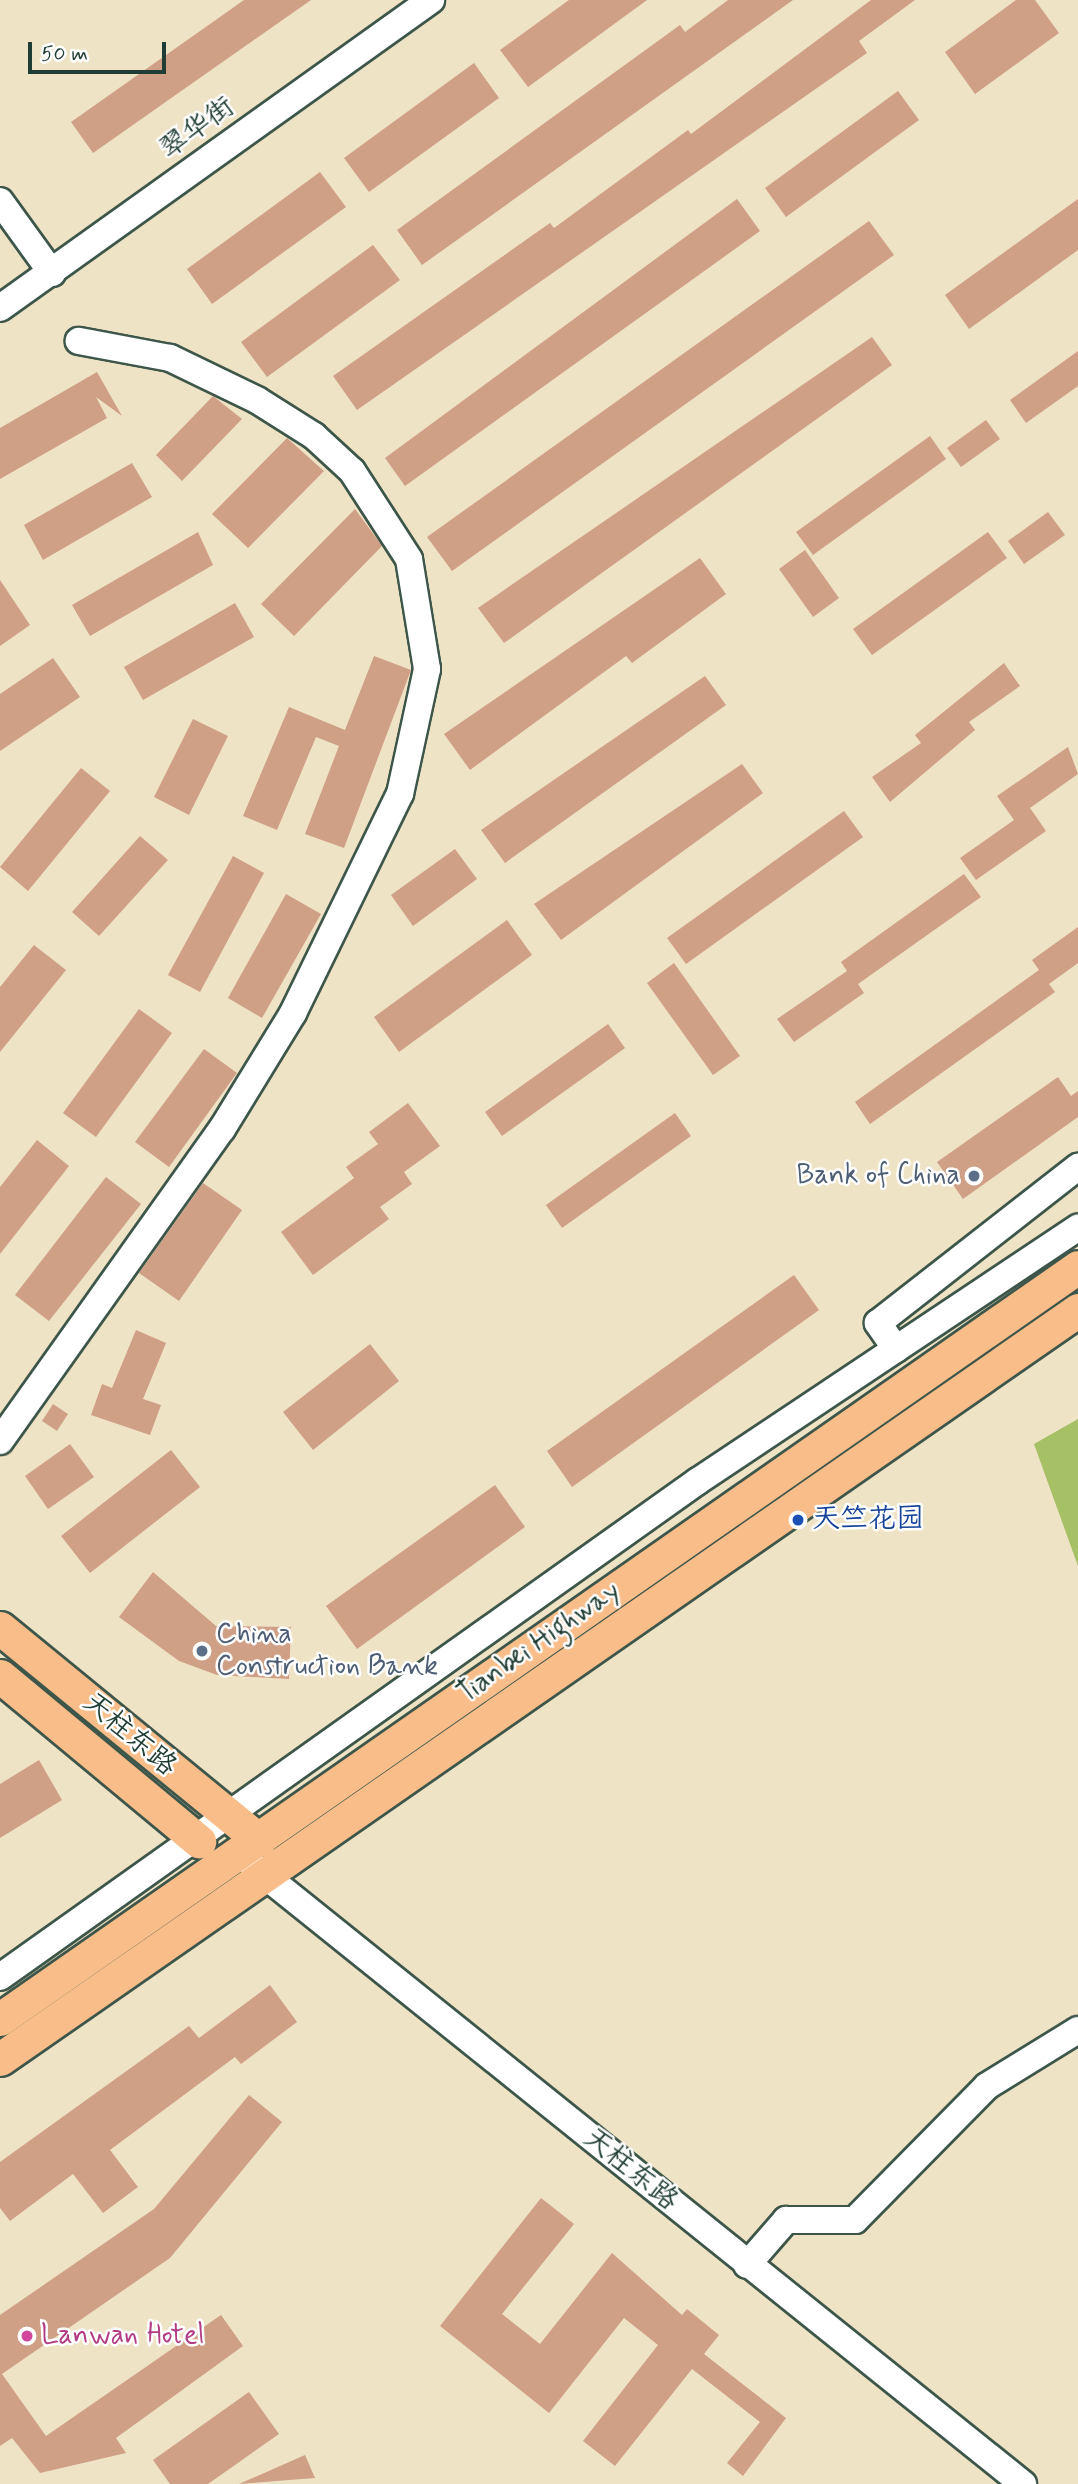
<!DOCTYPE html>
<meta charset="utf-8">
<style>
body{margin:0}
#map{position:relative;width:1078px;height:2484px;overflow:hidden;background:#efe3c6;font-family:Mynerve,"LXGW WenKai TC",sans-serif}
div>[style]{position:absolute}
.green>*{inset:0;background:#a6c066}
.building>*{inset:0;background:#cf9f86}
.roads{filter:drop-shadow(2px 0 #3e564a) drop-shadow(-2px 0 #3e564a) drop-shadow(0 2px #3e564a) drop-shadow(0 -2px #3e564a)}
.minor>*{height:26px;margin:-13px;padding:0 13px;transform-origin:13px;border-radius:13px;background:#fff}
.major>*{height:33px;margin:-16.5px;padding:0 16.5px;transform-origin:16.5px;border-radius:16.5px;background:#f8bd89}
.dots>*{width:19px;height:19px;translate:-50% -50%;box-sizing:border-box;border:4px solid #fff;border-radius:50%}
span{translate:-50% -50%;white-space:nowrap;text-align:center;line-height:1.15;-webkit-text-stroke:5px #fff;paint-order:stroke}
.street-label{font-size:28px;color:#1f3d34}
.service-label{font-size:28px;color:#4e5e75}
.right{translate:-100% -50%;text-align:right}
.left{translate:0 -50%;text-align:left}
.transit-label{font-size:28px;color:#164399}
.hotel-label{font-size:28px;color:#b23c85}
.scale{position:absolute;left:28px;top:42px;width:138px;height:32px;box-sizing:border-box;border:4px solid #1f3d34;border-top:0;padding-left:9px;font-size:21px;line-height:24px;white-space:nowrap;color:#1f3d34;-webkit-text-stroke:5px #fff;paint-order:stroke}
</style>
<div id="map">
<div class="green">
<i style="clip-path:polygon(1078px 1419px,1078px 1566px,1034px 1444px)"></i>
</div>
<div class="building">
<i style="clip-path:polygon(244px 0,311px 0,93px 153px,71px 122px)"></i>
<i style="clip-path:polygon(569px 0,647px 0,528px 87px,500px 50px)"></i>
<i style="clip-path:polygon(728px 0,793px 0,422px 265px,397px 230px,680px 25px,685px 32px)"></i>
<i style="clip-path:polygon(871px 0,915px 0,859px 41px,867px 53px,357px 410px,333px 376px,550px 223px,554px 228px,688px 130px,691px 134px)"></i>
<i style="clip-path:polygon(1016px 0,1035px 0,1059px 33px,975px 94px,945px 52px)"></i>
<i style="clip-path:polygon(474px 63px,499px 98px,369px 192px,344px 158px)"></i>
<i style="clip-path:polygon(898px 91px,919px 120px,786px 217px,765px 188px)"></i>
<i style="clip-path:polygon(320px 172px,346px 207px,212px 304px,187px 269px)"></i>
<i style="clip-path:polygon(737px 199px,760px 231px,405px 486px,385px 458px)"></i>
<i style="clip-path:polygon(1078px 199px,1078px 250px,969px 329px,945px 295px)"></i>
<i style="clip-path:polygon(869px 221px,894px 255px,452px 571px,427px 537px)"></i>
<i style="clip-path:polygon(373px 245px,400px 280px,267px 377px,241px 342px)"></i>
<i style="clip-path:polygon(872px 337px,892px 365px,504px 643px,478px 608px)"></i>
<i style="clip-path:polygon(1078px 351px,1078px 386px,1026px 423px,1010px 400px)"></i>
<i style="clip-path:polygon(97px 372px,122px 416px,96px 397px,107px 418px,0 479px,0 428px)"></i>
<i style="clip-path:polygon(213px 396px,242px 419px,182px 481px,156px 455px)"></i>
<i style="clip-path:polygon(986px 420px,1000px 439px,961px 467px,947px 448px)"></i>
<i style="clip-path:polygon(930px 436px,946px 459px,813px 555px,796px 532px)"></i>
<i style="clip-path:polygon(287px 438px,324px 471px,248px 548px,212px 514px)"></i>
<i style="clip-path:polygon(132px 463px,152px 497px,43px 560px,24px 525px)"></i>
<i style="clip-path:polygon(355px 509px,382px 546px,294px 636px,261px 604px)"></i>
<i style="clip-path:polygon(1048px 512px,1065px 535px,1024px 564px,1008px 541px)"></i>
<i style="clip-path:polygon(198px 532px,213px 565px,90px 636px,72px 605px)"></i>
<i style="clip-path:polygon(988px 532px,1007px 558px,872px 655px,853px 629px)"></i>
<i style="clip-path:polygon(805px 550px,839px 598px,813px 617px,779px 569px)"></i>
<i style="clip-path:polygon(700px 558px,726px 594px,632px 663px,626px 656px,470px 770px,444px 734px)"></i>
<i style="clip-path:polygon(0 580px,30px 625px,0 646px)"></i>
<i style="clip-path:polygon(235px 603px,254px 637px,143px 700px,124px 667px)"></i>
<i style="clip-path:polygon(374px 656px,411px 670px,344px 848px,305px 834px,339px 746px,316px 737px,277px 830px,243px 816px,289px 707px,345px 730px)"></i>
<i style="clip-path:polygon(53px 658px,80px 697px,0 751px,0 694px)"></i>
<i style="clip-path:polygon(1004px 663px,1020px 686px,969px 722px,975px 730px,890px 802px,872px 777px,921px 743px,915px 735px)"></i>
<i style="clip-path:polygon(705px 676px,726px 705px,505px 863px,481px 830px)"></i>
<i style="clip-path:polygon(193px 719px,228px 736px,189px 815px,154px 797px)"></i>
<i style="clip-path:polygon(1068px 747px,1078px 774px,1030px 808px,1046px 831px,976px 880px,960px 858px,1014px 820px,997px 796px)"></i>
<i style="clip-path:polygon(742px 764px,763px 793px,561px 940px,534px 904px)"></i>
<i style="clip-path:polygon(81px 768px,110px 791px,28px 891px,0 867px)"></i>
<i style="clip-path:polygon(844px 811px,863px 837px,686px 964px,667px 938px)"></i>
<i style="clip-path:polygon(140px 836px,168px 860px,99px 936px,72px 912px)"></i>
<i style="clip-path:polygon(455px 849px,477px 879px,413px 926px,391px 895px)"></i>
<i style="clip-path:polygon(233px 856px,264px 873px,200px 992px,168px 975px)"></i>
<i style="clip-path:polygon(964px 874px,981px 897px,858px 984px,864px 993px,794px 1042px,777px 1019px,847px 971px,841px 962px)"></i>
<i style="clip-path:polygon(286px 894px,321px 914px,262px 1018px,228px 998px)"></i>
<i style="clip-path:polygon(507px 920px,532px 955px,399px 1052px,374px 1017px)"></i>
<i style="clip-path:polygon(1078px 927px,1078px 963px,1049px 984px,1055px 992px,870px 1124px,855px 1102px,1039px 970px,1032px 960px)"></i>
<i style="clip-path:polygon(34px 945px,66px 970px,0 1052px,0 987px)"></i>
<i style="clip-path:polygon(674px 963px,740px 1056px,713px 1075px,647px 983px)"></i>
<i style="clip-path:polygon(139px 1009px,172px 1033px,96px 1137px,63px 1113px)"></i>
<i style="clip-path:polygon(608px 1024px,625px 1048px,502px 1136px,485px 1112px)"></i>
<i style="clip-path:polygon(204px 1049px,237px 1073px,169px 1167px,135px 1142px)"></i>
<i style="clip-path:polygon(1058px 1077px,1071px 1096px,1078px 1091px,1078px 1117px,963px 1199px,937px 1162px)"></i>
<i style="clip-path:polygon(408px 1103px,440px 1146px,404px 1172px,412px 1184px,380px 1207px,389px 1219px,313px 1275px,281px 1232px,354px 1178px,346px 1167px,378px 1144px,369px 1132px)"></i>
<i style="clip-path:polygon(675px 1113px,691px 1136px,562px 1228px,546px 1205px)"></i>
<i style="clip-path:polygon(37px 1140px,69px 1166px,0 1254px,0 1187px)"></i>
<i style="clip-path:polygon(106px 1177px,141px 1204px,49px 1321px,15px 1295px)"></i>
<i style="clip-path:polygon(203px 1183px,242px 1210px,179px 1301px,139px 1273px)"></i>
<i style="clip-path:polygon(794px 1275px,819px 1310px,572px 1487px,547px 1451px)"></i>
<i style="clip-path:polygon(136px 1330px,166px 1343px,143px 1399px,161px 1405px,150px 1435px,91px 1415px,102px 1384px,112px 1388px)"></i>
<i style="clip-path:polygon(370px 1344px,399px 1381px,313px 1450px,283px 1412px)"></i>
<i style="clip-path:polygon(53px 1404px,68px 1414px,57px 1431px,42px 1421px)"></i>
<i style="clip-path:polygon(70px 1444px,94px 1477px,48px 1509px,25px 1476px)"></i>
<i style="clip-path:polygon(171px 1450px,200px 1487px,90px 1573px,61px 1536px)"></i>
<i style="clip-path:polygon(495px 1485px,525px 1527px,357px 1649px,326px 1606px)"></i>
<i style="clip-path:polygon(153px 1572px,216px 1626px,291px 1627px,289px 1679px,217px 1675px,179px 1661px,119px 1617px)"></i>
<i style="clip-path:polygon(39px 1760px,62px 1800px,0 1838px,0 1784px)"></i>
<i style="clip-path:polygon(270px 1985px,297px 2022px,241px 2064px,235px 2057px,110px 2150px,138px 2187px,103px 2213px,73px 2174px,10px 2221px,0 2208px,0 2162px,189px 2026px,199px 2038px)"></i>
<i style="clip-path:polygon(249px 2095px,282px 2122px,170px 2258px,2px 2374px,46px 2436px,221px 2315px,243px 2346px,116px 2438px,126px 2453px,40px 2473px,12px 2438px,0 2446px,0 2315px,154px 2209px)"></i>
<i style="clip-path:polygon(541px 2198px,574px 2224px,502px 2314px,540px 2344px,612px 2253px,682px 2315px,687px 2309px,719px 2335px,704px 2354px,786px 2418px,743px 2476px,727px 2463px,760px 2422px,692px 2369px,615px 2466px,583px 2441px,658px 2345px,624px 2318px,549px 2413px,440px 2326px)"></i>
<i style="clip-path:polygon(249px 2392px,279px 2434px,208px 2484px,170px 2484px,153px 2460px)"></i>
<i style="clip-path:polygon(305px 2455px,315px 2478px,239px 2484px)"></i>
</div>
<div class="roads">
<div class="minor">
<i style="left:0;top:201px;width:89px;rotate:54.2deg"></i>
<i style="left:0;top:308px;width:530px;rotate:-35.55deg"></i>
<i style="left:896px;top:1349px;width:32px;rotate:-125deg"></i>
<i style="left:878px;top:1323px;width:254px;rotate:-38deg"></i>
<i style="left:0;top:1441px;width:383px;rotate:-54.6deg"></i>
<i style="left:222px;top:1129px;width:136px;rotate:-58.5deg"></i>
<i style="left:293px;top:1013px;width:244px;rotate:-64deg"></i>
<i style="left:400px;top:794px;width:128px;rotate:-77.8deg"></i>
<i style="left:427px;top:669px;width:111px;rotate:-99.3deg"></i>
<i style="left:409px;top:559px;width:105px;rotate:-122.9deg"></i>
<i style="left:352px;top:471px;width:52px;rotate:-137.4deg"></i>
<i style="left:314px;top:436px;width:67px;rotate:-147.7deg"></i>
<i style="left:257px;top:400px;width:97px;rotate:-154.2deg"></i>
<i style="left:170px;top:358px;width:93px;rotate:-169.4deg"></i>
<i style="left:252px;top:1865px;width:989px;rotate:38.76deg"></i>
<i style="left:0;top:1977px;width:856px;rotate:-35.4deg"></i>
<i style="left:698px;top:1481px;width:457px;rotate:-33.7deg"></i>
<i style="left:747px;top:2265px;width:60px;rotate:-49.1deg"></i>
<i style="left:786px;top:2220px;width:69px"></i>
<i style="left:855px;top:2220px;width:188px;rotate:-45.4deg"></i>
<i style="left:987px;top:2086px;width:107px;rotate:-31.6deg"></i>
</div>
<div class="major">
<i style="left:0;top:1628px;width:335px;rotate:39.3deg"></i>
<i style="left:0;top:1676px;width:259px;rotate:39.7deg"></i>
<i style="left:0;top:2019px;width:1314px;rotate:-34.9deg"></i>
<i style="left:0;top:2059px;width:1313px;rotate:-34.79deg"></i>
</div>
</div>
<div class="dots">
<i style="left:974px;top:1176px;background:#5c6f8a"></i>
<i style="left:798px;top:1520px;background:#1a4fb4"></i>
<i style="left:202px;top:1651px;background:#5c6f8a"></i>
<i style="left:27px;top:2336px;background:#d1479c"></i>
</div>
<div class="street-label">
<span style="left:198px;top:129px;rotate:-36deg">翠华街</span>
<span style="left:539px;top:1643px;rotate:-35deg">Tianbei Highway</span>
<span style="left:129px;top:1735px;rotate:40deg">天柱东路</span>
<span style="left:630px;top:2170px;rotate:39deg">天柱东路</span>
</div>
<div class="service-label">
<span class="right" style="left:960px;top:1176px">Bank of China</span>
<span class="left" style="left:216px;top:1651px">China<br>Construction Bank</span>
</div>
<div class="transit-label">
<span class="left" style="left:812px;top:1520px">天竺花园</span>
</div>
<div class="hotel-label">
<span class="left" style="left:41px;top:2336px">Lanwan Hotel</span>
</div>
<div class="scale">50 m</div>
</div>
